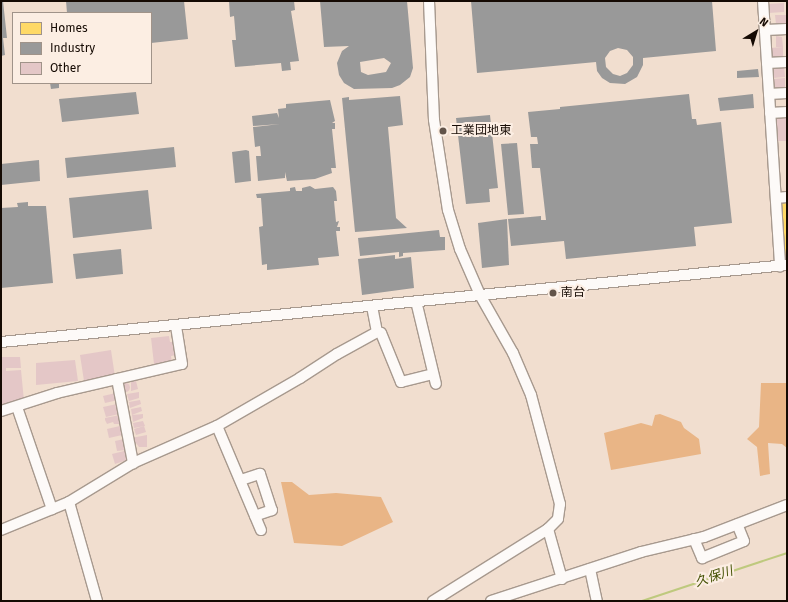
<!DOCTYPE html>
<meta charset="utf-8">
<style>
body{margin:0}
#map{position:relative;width:788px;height:602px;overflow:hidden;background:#f1decf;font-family:"Fira Sans","Noto Sans JP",sans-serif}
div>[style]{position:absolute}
.forest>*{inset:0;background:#e9b586}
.homes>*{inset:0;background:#ffd966}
.industry>*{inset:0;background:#999}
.stream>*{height:2px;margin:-1px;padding:0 1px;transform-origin:1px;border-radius:1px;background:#bec97e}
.building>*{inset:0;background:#e4c7c7}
.round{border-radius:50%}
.roads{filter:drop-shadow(1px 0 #a7998e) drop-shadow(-1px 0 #a7998e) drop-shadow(0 1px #a7998e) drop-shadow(0 -1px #a7998e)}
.minor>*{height:10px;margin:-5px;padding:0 5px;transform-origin:5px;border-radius:5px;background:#fdfaf8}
.dots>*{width:11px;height:11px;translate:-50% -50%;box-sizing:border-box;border:2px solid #fceee3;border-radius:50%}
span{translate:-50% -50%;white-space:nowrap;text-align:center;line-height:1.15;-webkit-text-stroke:4px #fceee3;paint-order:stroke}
.poi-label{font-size:12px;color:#150a03}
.left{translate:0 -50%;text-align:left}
.water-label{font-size:13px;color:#445104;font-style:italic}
.frame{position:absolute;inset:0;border:2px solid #150a03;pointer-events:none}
.legend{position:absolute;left:12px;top:12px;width:140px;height:72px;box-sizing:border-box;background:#fceee3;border:1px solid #a09389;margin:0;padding:5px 7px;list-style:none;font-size:12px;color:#150a03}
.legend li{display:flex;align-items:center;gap:8px;height:20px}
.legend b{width:20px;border:1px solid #a09389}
.north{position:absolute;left:736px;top:12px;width:40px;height:40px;-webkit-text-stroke:3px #fceee3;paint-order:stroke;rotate:38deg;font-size:11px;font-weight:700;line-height:16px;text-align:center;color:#150a03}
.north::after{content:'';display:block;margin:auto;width:14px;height:18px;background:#150a03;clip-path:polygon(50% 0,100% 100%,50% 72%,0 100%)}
</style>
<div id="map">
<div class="forest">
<i style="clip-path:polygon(761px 383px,787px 383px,787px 448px,782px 444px,768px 443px,770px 474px,760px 476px,757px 447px,747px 439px,759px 427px)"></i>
<i style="clip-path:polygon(660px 414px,681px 422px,684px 428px,699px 439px,701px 454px,611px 470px,604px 433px,641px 423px,652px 426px,655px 415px)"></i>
<i style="clip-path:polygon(281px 482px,292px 482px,309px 495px,336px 493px,381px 497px,393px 522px,342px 546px,294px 543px)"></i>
</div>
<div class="homes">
<i style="clip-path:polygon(787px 202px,787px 255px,785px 256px,781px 203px)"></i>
</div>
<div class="industry">
<i style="clip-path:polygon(1px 1px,3px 1px,7px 38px,3px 38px,5px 55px,1px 56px)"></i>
<i style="clip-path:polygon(66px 1px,184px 1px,188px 39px,151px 43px,151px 13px,67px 13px)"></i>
<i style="clip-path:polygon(229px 1px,294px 1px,295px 10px,291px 11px,299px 61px,290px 62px,291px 70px,282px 71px,281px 63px,235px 67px,232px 40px,236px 40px,234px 16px,230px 17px)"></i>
<i style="clip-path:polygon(evenodd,320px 1px,407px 1px,413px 68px,410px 77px,400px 85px,392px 88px,354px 89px,344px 83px,339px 75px,337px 63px,342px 51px,349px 46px,324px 47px,320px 1px,384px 58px,391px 63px,386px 72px,368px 75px,361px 72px,360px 62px,384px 58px)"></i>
<i style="clip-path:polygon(evenodd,471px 1px,712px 1px,716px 51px,643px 58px,643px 65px,637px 77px,625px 84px,610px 83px,602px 78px,597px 71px,596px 62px,477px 73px,471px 1px,618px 48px,627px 50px,633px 57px,633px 65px,627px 73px,620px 76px,613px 74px,606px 67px,605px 58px,610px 51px,618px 48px)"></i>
<i style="clip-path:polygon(758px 69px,759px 77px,737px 78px,737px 71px)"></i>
<i style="clip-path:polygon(50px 83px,59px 83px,59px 88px,51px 89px)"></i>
<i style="clip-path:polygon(136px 92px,139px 114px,62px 122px,59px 99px)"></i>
<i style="clip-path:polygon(689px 94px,692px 119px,696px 119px,697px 125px,721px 122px,732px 223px,694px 227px,696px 246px,566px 259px,564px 241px,511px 246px,508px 219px,541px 216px,541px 220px,546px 220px,540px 168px,532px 168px,530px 144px,538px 144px,537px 137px,531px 137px,528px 112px,560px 109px,560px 107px)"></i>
<i style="clip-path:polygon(753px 94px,754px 108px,720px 111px,718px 98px)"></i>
<i style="clip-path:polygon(400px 96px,403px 125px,388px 127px,396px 218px,407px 228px,355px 232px,342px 98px,349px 97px,349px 100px)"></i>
<i style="clip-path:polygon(330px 100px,335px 121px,332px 123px,335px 123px,335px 129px,332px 129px,336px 168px,331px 168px,332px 173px,315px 179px,287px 181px,285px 172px,285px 178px,258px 181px,256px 156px,261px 156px,260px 146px,255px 147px,253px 127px,280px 124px,253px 126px,252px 116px,277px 113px,279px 118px,278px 109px,286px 108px,286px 104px)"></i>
<i style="clip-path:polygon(490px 115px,498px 188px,489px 189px,490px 202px,466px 204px,456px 118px)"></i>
<i style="clip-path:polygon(517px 143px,524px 214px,508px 215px,501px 144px)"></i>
<i style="clip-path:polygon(174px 147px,176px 167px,67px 178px,65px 158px)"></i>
<i style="clip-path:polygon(246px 150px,249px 151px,251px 181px,235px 183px,232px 152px)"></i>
<i style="clip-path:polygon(39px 160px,40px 181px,1px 185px,1px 164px)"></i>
<i style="clip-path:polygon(310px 186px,315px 189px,333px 187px,336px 191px,337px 201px,334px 201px,336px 222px,339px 221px,337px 227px,340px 227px,340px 231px,336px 231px,339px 256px,318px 258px,319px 265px,267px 270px,267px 264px,262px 265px,259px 227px,263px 226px,261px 198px,257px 198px,256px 194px,290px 191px,290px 188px,295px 187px,296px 191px,302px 191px,302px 188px)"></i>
<i style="clip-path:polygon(148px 190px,152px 229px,73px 238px,69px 198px)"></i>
<i style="clip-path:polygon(28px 202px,28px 206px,46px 206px,53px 283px,1px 288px,1px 208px,18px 207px,17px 203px)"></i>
<i style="clip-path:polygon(507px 219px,509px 265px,482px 268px,478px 223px)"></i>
<i style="clip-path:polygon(439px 230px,440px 237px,445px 237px,445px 250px,403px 253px,403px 256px,399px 257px,399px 252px,360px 256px,358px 238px)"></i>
<i style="clip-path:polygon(121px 249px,123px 274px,76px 279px,73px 254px)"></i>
<i style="clip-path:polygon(395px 255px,395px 259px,411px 257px,414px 288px,362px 295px,358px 259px)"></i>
</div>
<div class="stream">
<i style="left:642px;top:601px;width:153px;rotate:-18.3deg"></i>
</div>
<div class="building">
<i style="clip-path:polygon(784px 3px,784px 12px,768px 13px,767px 4px)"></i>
<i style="clip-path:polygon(775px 15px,787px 15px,787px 23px,776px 24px)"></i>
<i style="clip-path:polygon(776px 36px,782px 37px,783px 47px,776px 47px)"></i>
<i style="clip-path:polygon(783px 47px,783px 56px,771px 58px,770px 48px)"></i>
<i style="clip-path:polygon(784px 65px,785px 77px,773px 78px,774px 67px)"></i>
<i style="clip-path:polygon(785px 78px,785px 89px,773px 88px,773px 79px)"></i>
<i style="clip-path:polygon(787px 117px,787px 141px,778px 141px,776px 118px)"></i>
<i style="clip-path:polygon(169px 336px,170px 342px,175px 342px,176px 355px,171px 356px,172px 363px,158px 367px,157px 364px,154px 364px,151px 338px)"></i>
<i style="clip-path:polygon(111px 350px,115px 377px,84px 381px,80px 355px)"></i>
<i style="clip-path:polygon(1px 357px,20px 357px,21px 368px,6px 368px,6px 371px,21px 370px,24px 401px,1px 405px)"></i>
<i style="clip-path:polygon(75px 360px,78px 381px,36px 385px,36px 363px)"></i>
<i style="clip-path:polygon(136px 381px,138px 389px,131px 391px,131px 382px)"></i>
<i class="round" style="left:120.5px;top:382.5px;width:9px;height:9px"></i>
<i style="clip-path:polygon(139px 392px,139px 398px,129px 401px,127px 394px)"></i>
<i style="clip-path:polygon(116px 393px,118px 400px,105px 403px,103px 396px)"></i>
<i style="clip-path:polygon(140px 400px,141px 404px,130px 408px,129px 402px)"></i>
<i style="clip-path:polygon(117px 404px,119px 414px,106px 417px,103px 407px)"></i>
<i style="clip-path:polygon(141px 407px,142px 411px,132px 415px,131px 409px)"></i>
<i style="clip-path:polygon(143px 414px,143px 418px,133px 422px,132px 415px)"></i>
<i style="clip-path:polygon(120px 415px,123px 424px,114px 424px,113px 422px,107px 424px,105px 420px,105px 418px)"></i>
<i style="clip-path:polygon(143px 421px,145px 426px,134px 428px,133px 423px)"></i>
<i style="clip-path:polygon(120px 426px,122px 435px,109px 438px,107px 429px)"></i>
<i style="clip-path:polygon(144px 426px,146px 432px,136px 435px,134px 429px)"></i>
<i style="clip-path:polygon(147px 435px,147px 447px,139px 447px,136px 443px,132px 444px,131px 438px)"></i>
<i style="clip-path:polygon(124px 439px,126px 450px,117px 451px,115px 441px)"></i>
<i style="clip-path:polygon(128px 450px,130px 459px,115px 464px,112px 454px)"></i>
</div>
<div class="roads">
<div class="minor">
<i style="left:429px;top:1px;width:119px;rotate:87.6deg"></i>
<i style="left:434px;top:120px;width:91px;rotate:81.2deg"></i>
<i style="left:448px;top:210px;width:41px;rotate:72.9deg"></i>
<i style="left:460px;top:249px;width:50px;rotate:66.5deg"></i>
<i style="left:480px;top:295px;width:67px;rotate:60.4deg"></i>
<i style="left:513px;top:353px;width:46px;rotate:66.8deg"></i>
<i style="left:531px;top:395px;width:113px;rotate:75.1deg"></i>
<i style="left:560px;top:504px;width:15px;rotate:98deg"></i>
<i style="left:558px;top:519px;width:14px;rotate:135deg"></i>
<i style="left:548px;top:529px;width:136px;rotate:147.9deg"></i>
<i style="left:763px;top:1px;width:266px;rotate:86.3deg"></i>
<i style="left:766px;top:30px;width:21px;rotate:-3deg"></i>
<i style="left:767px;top:63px;width:20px;rotate:-3deg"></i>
<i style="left:769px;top:94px;width:18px;rotate:-3deg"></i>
<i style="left:770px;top:113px;width:17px;rotate:-3deg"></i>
<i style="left:776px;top:198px;width:11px;rotate:-5deg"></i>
<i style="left:416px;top:301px;width:85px;rotate:76.5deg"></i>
<i style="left:377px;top:332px;width:4px;rotate:14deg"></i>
<i style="left:381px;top:333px;width:53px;rotate:67.8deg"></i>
<i style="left:401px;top:382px;width:32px;rotate:-14deg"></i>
<i style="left:1px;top:342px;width:790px;rotate:-5.6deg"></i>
<i style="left:117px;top:379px;width:86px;rotate:79.2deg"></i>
<i style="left:17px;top:407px;width:108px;rotate:71.1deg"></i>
<i style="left:1px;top:411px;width:59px;rotate:-17.8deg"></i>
<i style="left:57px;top:393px;width:128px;rotate:-13.1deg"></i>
<i style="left:182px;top:364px;width:38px;rotate:-99deg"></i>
<i style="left:217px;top:426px;width:113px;rotate:67.1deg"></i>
<i style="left:241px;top:480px;width:20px;rotate:-18deg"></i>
<i style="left:260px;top:474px;width:38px;rotate:72deg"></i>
<i style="left:272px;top:510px;width:18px;rotate:161deg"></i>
<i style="left:69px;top:502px;width:103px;rotate:74.2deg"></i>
<i style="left:548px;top:529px;width:52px;rotate:74.4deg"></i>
<i style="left:1px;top:530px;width:74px;rotate:-22.4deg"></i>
<i style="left:69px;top:502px;width:75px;rotate:-31.4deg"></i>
<i style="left:133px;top:463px;width:92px;rotate:-23.8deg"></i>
<i style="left:217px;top:426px;width:96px;rotate:-30deg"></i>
<i style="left:300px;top:378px;width:44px;rotate:-33deg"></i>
<i style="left:337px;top:354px;width:46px;rotate:-28.8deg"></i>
<i style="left:377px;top:332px;width:25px;rotate:-101deg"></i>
<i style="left:694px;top:539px;width:21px;rotate:67deg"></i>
<i style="left:702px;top:558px;width:45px;rotate:-22deg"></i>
<i style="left:744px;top:541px;width:18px;rotate:-112deg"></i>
<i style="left:590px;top:569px;width:33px;rotate:78deg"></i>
<i style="left:491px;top:601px;width:158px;rotate:-18.1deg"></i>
<i style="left:641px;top:552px;width:65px;rotate:-13.4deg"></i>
<i style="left:704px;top:537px;width:89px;rotate:-21.1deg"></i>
</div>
</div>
<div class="dots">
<i style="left:443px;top:131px;background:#62544a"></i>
<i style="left:553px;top:293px;background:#62544a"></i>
</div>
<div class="poi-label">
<span class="left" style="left:451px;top:131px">工業団地東</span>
<span class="left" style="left:561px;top:293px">南台</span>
</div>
<div class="water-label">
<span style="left:714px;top:577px;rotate:-18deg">久保川</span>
</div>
<div class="frame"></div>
<ul class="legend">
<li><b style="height:11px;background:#ffd966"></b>Homes</li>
<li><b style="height:11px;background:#999"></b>Industry</li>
<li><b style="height:11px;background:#e4c7c7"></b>Other</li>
</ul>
<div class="north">N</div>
</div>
